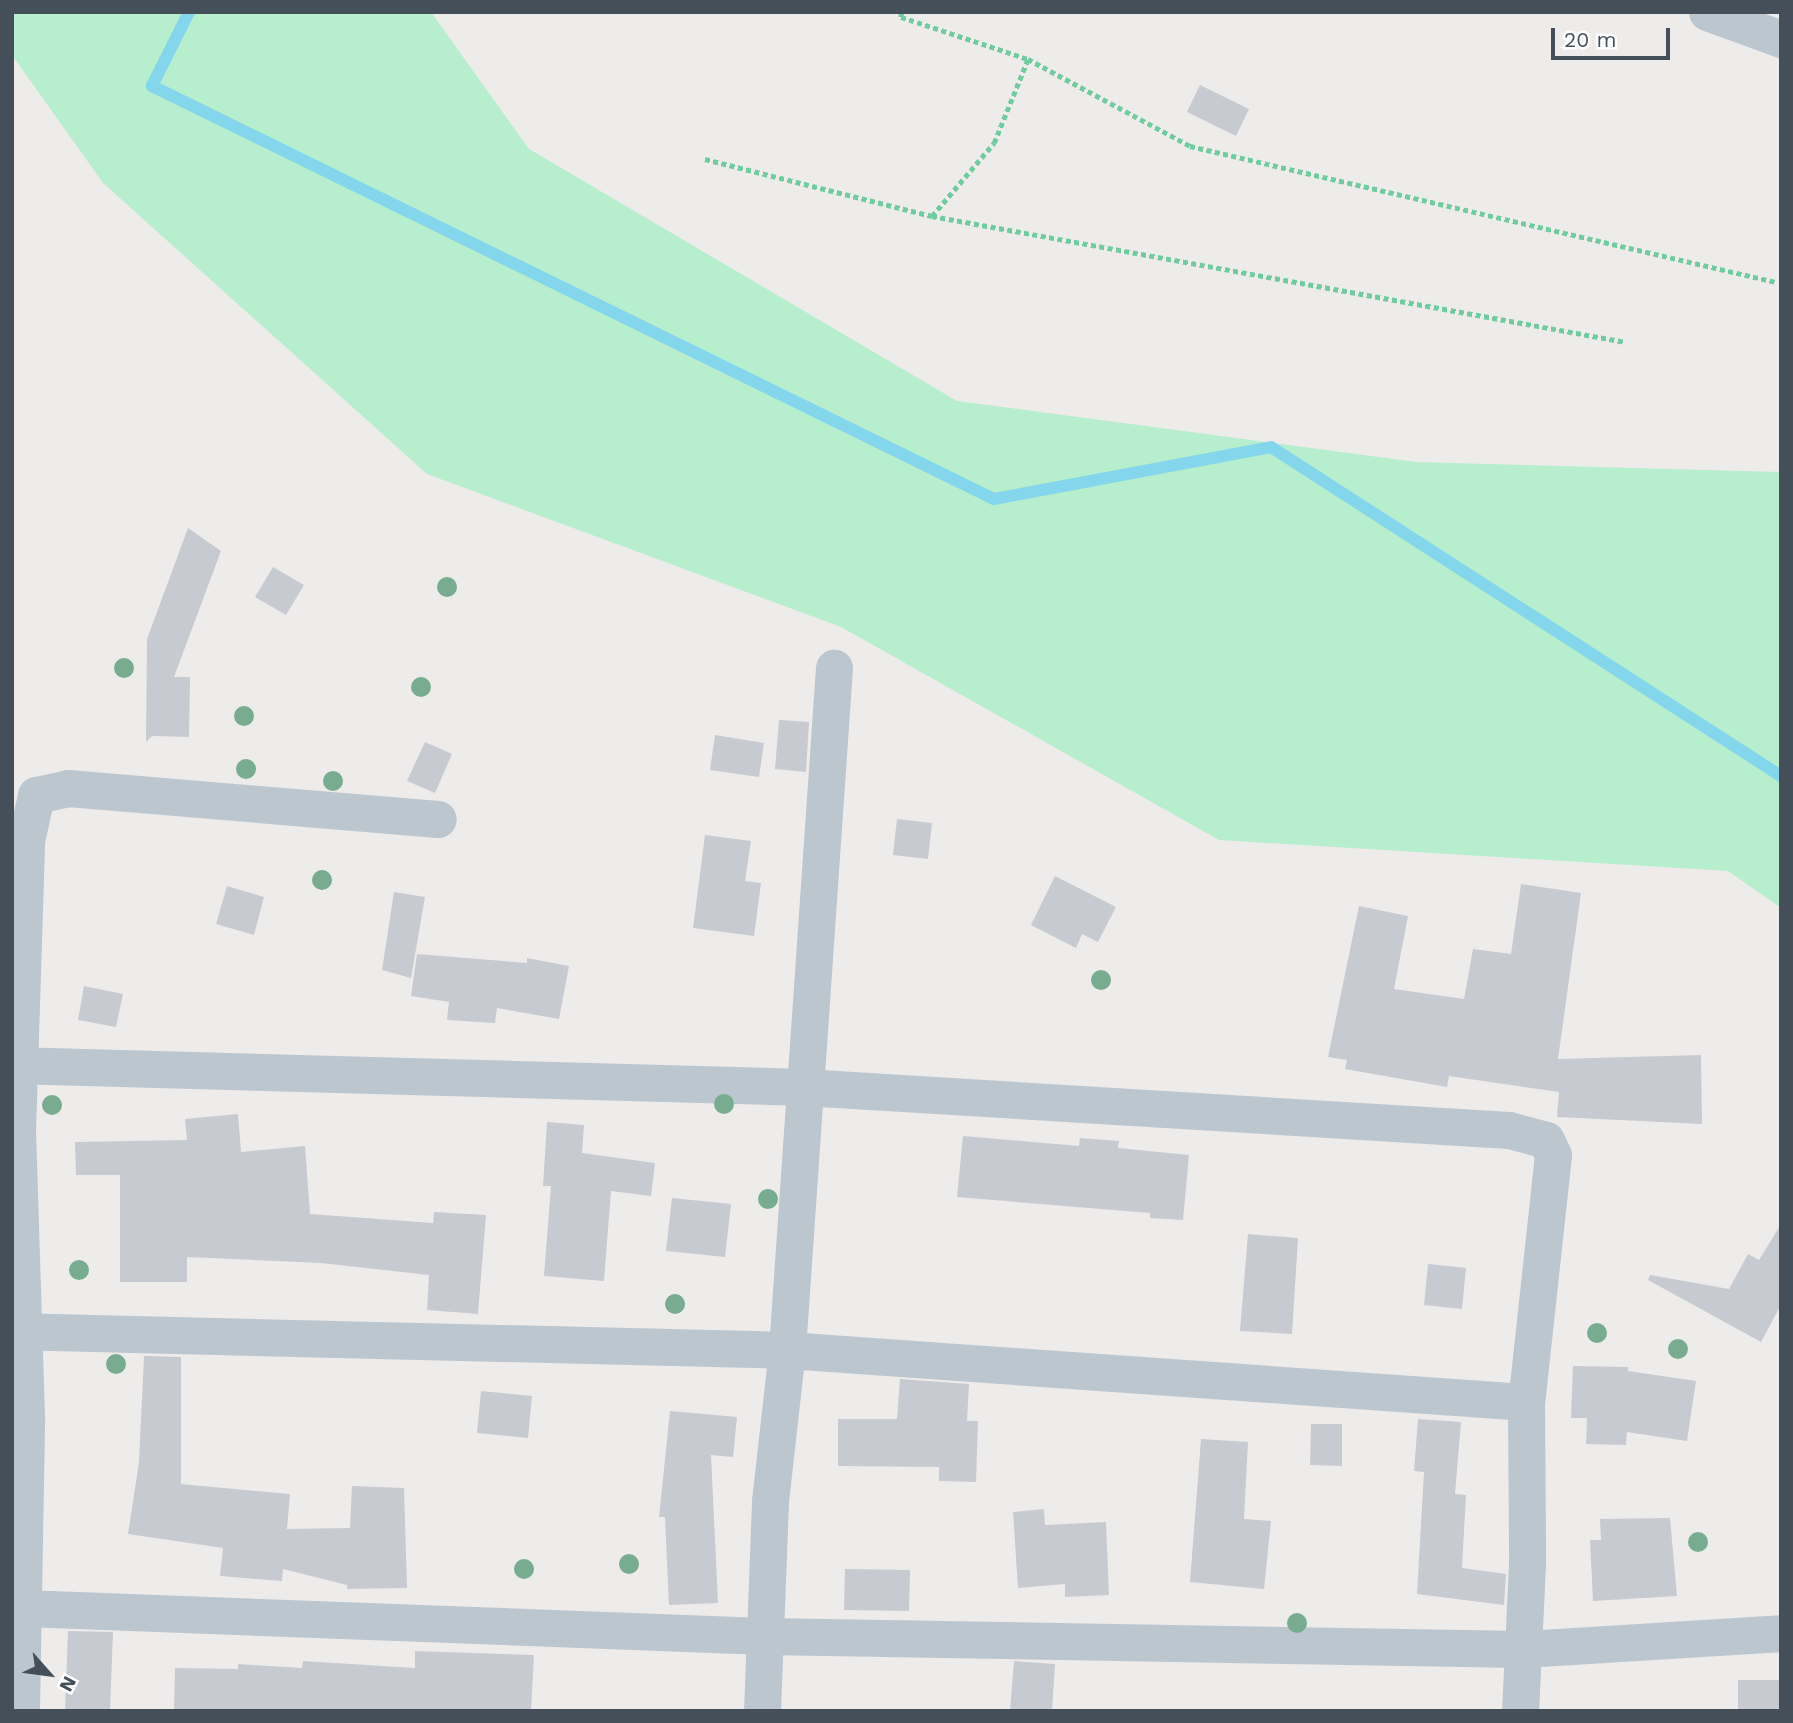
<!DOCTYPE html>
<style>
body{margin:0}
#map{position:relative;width:1793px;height:1723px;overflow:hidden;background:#eeebeb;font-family:"Work Sans",sans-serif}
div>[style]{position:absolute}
.green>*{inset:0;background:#b7eecd}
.stream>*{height:12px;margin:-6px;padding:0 6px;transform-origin:6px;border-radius:6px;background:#84d6ec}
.building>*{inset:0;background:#c8cad1}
.path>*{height:4.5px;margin-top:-2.25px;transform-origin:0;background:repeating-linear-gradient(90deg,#70cc9f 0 5px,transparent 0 8.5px)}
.street>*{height:37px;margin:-18.5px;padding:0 18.5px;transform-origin:18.5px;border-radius:18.5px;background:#bcc6ce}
.trees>*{width:20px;height:20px;margin:-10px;border-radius:50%;background:#77ac91}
span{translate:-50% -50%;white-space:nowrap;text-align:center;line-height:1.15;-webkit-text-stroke:7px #fff;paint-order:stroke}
.frame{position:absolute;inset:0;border:14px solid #444f59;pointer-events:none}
.north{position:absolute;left:14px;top:1639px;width:70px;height:70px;-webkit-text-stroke:5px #fff;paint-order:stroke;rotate:118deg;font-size:19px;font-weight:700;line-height:28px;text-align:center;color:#444f59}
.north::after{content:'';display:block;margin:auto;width:24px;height:32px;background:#444f59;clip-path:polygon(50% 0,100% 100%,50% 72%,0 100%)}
.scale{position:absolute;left:1551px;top:28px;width:119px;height:32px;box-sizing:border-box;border:4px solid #444f59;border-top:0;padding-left:9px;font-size:21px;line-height:24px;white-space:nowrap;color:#444f59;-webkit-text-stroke:5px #fff;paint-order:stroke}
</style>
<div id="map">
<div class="green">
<i style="clip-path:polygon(12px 12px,431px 12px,529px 149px,957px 401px,1416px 462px,1781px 472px,1781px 908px,1728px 871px,1219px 840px,841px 627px,427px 474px,103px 183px,12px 55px)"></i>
</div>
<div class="stream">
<i style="left:189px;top:12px;width:83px;rotate:116.6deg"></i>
<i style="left:152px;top:86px;width:938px;rotate:26.13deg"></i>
<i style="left:994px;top:499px;width:282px;rotate:-10.6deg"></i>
<i style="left:1271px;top:447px;width:607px;rotate:32.83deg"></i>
</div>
<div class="building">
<i style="clip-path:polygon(1200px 85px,1249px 109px,1236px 136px,1187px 112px)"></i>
<i style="clip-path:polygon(188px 528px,221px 551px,174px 677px,190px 677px,189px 737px,152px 736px,146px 742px,147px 639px)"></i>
<i style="clip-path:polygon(273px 567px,304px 585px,286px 615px,255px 597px)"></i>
<i style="clip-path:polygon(779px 720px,809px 722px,806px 772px,775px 769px)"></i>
<i style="clip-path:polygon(715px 735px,764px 743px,759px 777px,710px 770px)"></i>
<i style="clip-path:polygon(425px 742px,452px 754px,435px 793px,407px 781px)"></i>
<i style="clip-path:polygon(897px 819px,932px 823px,928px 859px,893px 855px)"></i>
<i style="clip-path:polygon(705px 835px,751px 841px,745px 881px,761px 883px,754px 936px,693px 928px)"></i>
<i style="clip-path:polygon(1055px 876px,1116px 907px,1098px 942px,1082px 934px,1076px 948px,1031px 925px)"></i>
<i style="clip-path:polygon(1521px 884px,1581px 893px,1558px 1059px,1701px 1055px,1702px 1124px,1557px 1117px,1559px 1092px,1449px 1076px,1447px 1087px,1345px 1069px,1347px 1060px,1328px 1057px,1359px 906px,1408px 916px,1394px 989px,1464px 999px,1473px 949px,1511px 954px)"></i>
<i style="clip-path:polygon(227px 886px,264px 897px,254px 935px,216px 924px)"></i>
<i style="clip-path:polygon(394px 892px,425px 897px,411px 978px,382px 970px)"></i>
<i style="clip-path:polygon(417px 954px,527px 963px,527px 958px,569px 966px,559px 1019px,497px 1008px,495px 1023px,447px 1020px,449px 1002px,411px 996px)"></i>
<i style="clip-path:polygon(84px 986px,123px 994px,116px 1027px,78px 1020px)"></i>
<i style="clip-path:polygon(238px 1114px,241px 1152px,305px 1146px,310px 1214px,433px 1223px,434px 1212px,486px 1215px,478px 1314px,427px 1310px,429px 1275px,321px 1263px,187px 1257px,187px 1282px,120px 1282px,120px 1175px,76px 1175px,75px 1142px,187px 1140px,185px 1119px)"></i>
<i style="clip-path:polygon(547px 1122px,584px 1125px,582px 1153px,655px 1163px,651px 1196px,611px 1191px,604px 1281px,544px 1276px,551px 1186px,543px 1186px)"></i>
<i style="clip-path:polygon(963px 1136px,1079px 1146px,1080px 1138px,1119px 1141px,1118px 1148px,1189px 1155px,1183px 1220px,1150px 1218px,1150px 1213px,957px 1197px)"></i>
<i style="clip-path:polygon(672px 1198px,731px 1204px,725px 1257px,666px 1251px)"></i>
<i style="clip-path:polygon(1781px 1224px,1781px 1305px,1761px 1342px,1648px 1280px,1650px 1275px,1729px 1289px,1748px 1254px,1759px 1260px)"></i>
<i style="clip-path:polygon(1248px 1234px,1298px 1238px,1292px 1334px,1240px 1331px)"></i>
<i style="clip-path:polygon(1428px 1264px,1466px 1268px,1462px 1309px,1424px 1305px)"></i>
<i style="clip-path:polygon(144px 1356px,181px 1357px,181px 1484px,290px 1494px,287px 1529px,350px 1528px,352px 1486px,404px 1488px,407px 1588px,347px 1589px,347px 1585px,283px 1569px,282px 1581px,220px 1576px,223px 1548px,128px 1534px,139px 1462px)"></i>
<i style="clip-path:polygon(1573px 1366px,1628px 1367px,1628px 1371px,1696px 1381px,1687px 1441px,1627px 1432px,1626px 1445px,1586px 1444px,1587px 1418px,1571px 1418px)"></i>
<i style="clip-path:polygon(900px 1379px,969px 1384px,967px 1421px,978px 1421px,976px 1482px,939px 1481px,939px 1467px,838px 1466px,838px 1419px,897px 1419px)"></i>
<i style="clip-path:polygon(481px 1391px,532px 1396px,528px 1438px,477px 1433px)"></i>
<i style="clip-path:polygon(670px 1411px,737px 1417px,733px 1457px,711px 1455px,718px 1603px,669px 1605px,665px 1517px,659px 1517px)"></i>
<i style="clip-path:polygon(1418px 1419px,1461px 1422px,1455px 1494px,1466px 1495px,1462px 1568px,1506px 1574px,1504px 1605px,1417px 1594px,1424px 1472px,1414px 1471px)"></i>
<i style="clip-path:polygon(1311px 1424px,1342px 1424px,1342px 1466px,1310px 1465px)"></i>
<i style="clip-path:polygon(1201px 1439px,1248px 1442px,1244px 1519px,1271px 1521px,1264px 1589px,1190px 1582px)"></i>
<i style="clip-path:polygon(1044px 1509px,1045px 1525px,1106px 1522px,1109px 1595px,1065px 1597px,1065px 1584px,1018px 1588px,1013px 1512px)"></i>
<i style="clip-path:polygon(1670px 1518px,1677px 1596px,1593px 1601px,1590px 1540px,1601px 1540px,1600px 1519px)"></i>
<i style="clip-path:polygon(845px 1569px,910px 1570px,909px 1611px,844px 1610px)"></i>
<i style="clip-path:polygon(68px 1631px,113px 1632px,110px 1711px,65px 1711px)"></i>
<i style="clip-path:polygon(415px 1651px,534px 1655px,531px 1711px,174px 1711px,175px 1668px,238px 1669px,238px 1664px,302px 1668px,303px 1661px,415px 1668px)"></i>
<i style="clip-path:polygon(1014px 1661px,1055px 1664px,1052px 1711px,1010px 1711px)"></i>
<i style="clip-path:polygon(1738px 1680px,1781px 1680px,1781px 1711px,1738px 1711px)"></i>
</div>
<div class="path">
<i style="left:902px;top:12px;width:5px;rotate:101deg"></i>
<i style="left:901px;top:17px;width:134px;rotate:18.3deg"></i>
<i style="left:1028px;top:59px;width:184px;rotate:28.2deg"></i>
<i style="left:1190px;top:146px;width:602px;rotate:13.07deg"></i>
<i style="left:705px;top:159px;width:234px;rotate:14.1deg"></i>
<i style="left:932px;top:216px;width:705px;rotate:10.29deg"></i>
<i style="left:932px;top:216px;width:96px;rotate:-49.7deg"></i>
<i style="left:994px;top:143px;width:91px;rotate:-68deg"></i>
</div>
<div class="street">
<i style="left:1707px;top:12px;width:79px;rotate:20deg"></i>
<i style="left:12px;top:1065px;width:791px;rotate:1.59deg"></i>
<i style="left:803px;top:1087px;width:707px;rotate:3.49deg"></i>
<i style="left:1509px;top:1130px;width:38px;rotate:15deg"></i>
<i style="left:1546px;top:1140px;width:17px;rotate:65deg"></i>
<i style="left:1553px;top:1155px;width:248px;rotate:96.2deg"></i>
<i style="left:1526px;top:1402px;width:162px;rotate:89.6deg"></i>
<i style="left:1527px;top:1564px;width:147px;rotate:92.7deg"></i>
<i style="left:12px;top:1331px;width:775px;rotate:1.4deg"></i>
<i style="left:787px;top:1350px;width:741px;rotate:4.03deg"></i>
<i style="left:24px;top:1608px;width:742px;rotate:2.16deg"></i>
<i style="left:765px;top:1636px;width:758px;rotate:0.98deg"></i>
<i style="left:1523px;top:1649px;width:258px;rotate:-3.5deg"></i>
<i style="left:21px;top:1711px;width:295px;rotate:-89deg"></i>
<i style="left:26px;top:1416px;width:284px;rotate:-91.8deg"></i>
<i style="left:17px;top:1132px;width:291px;rotate:-88.2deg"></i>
<i style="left:26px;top:841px;width:47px;rotate:-77.7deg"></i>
<i style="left:36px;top:795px;width:33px;rotate:-12deg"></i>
<i style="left:68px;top:788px;width:371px;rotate:4.8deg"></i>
<i style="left:762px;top:1711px;width:210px;rotate:-87.8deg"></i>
<i style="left:770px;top:1501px;width:152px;rotate:-83.6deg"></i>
<i style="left:787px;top:1350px;width:684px;rotate:-86.06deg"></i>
</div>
<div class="trees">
<i style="left:447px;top:587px"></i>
<i style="left:124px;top:668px"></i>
<i style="left:421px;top:687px"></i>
<i style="left:244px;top:716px"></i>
<i style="left:246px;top:769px"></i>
<i style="left:333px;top:781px"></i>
<i style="left:322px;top:880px"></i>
<i style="left:1101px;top:980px"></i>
<i style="left:724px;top:1104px"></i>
<i style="left:52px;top:1105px"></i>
<i style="left:768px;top:1199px"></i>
<i style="left:79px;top:1270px"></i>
<i style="left:675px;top:1304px"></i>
<i style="left:1597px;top:1333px"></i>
<i style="left:1678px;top:1349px"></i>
<i style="left:116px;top:1364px"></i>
<i style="left:1698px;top:1542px"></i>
<i style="left:629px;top:1564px"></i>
<i style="left:524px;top:1569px"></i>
<i style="left:1297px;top:1623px"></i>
</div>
<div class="frame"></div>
<div class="north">N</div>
<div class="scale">20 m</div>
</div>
